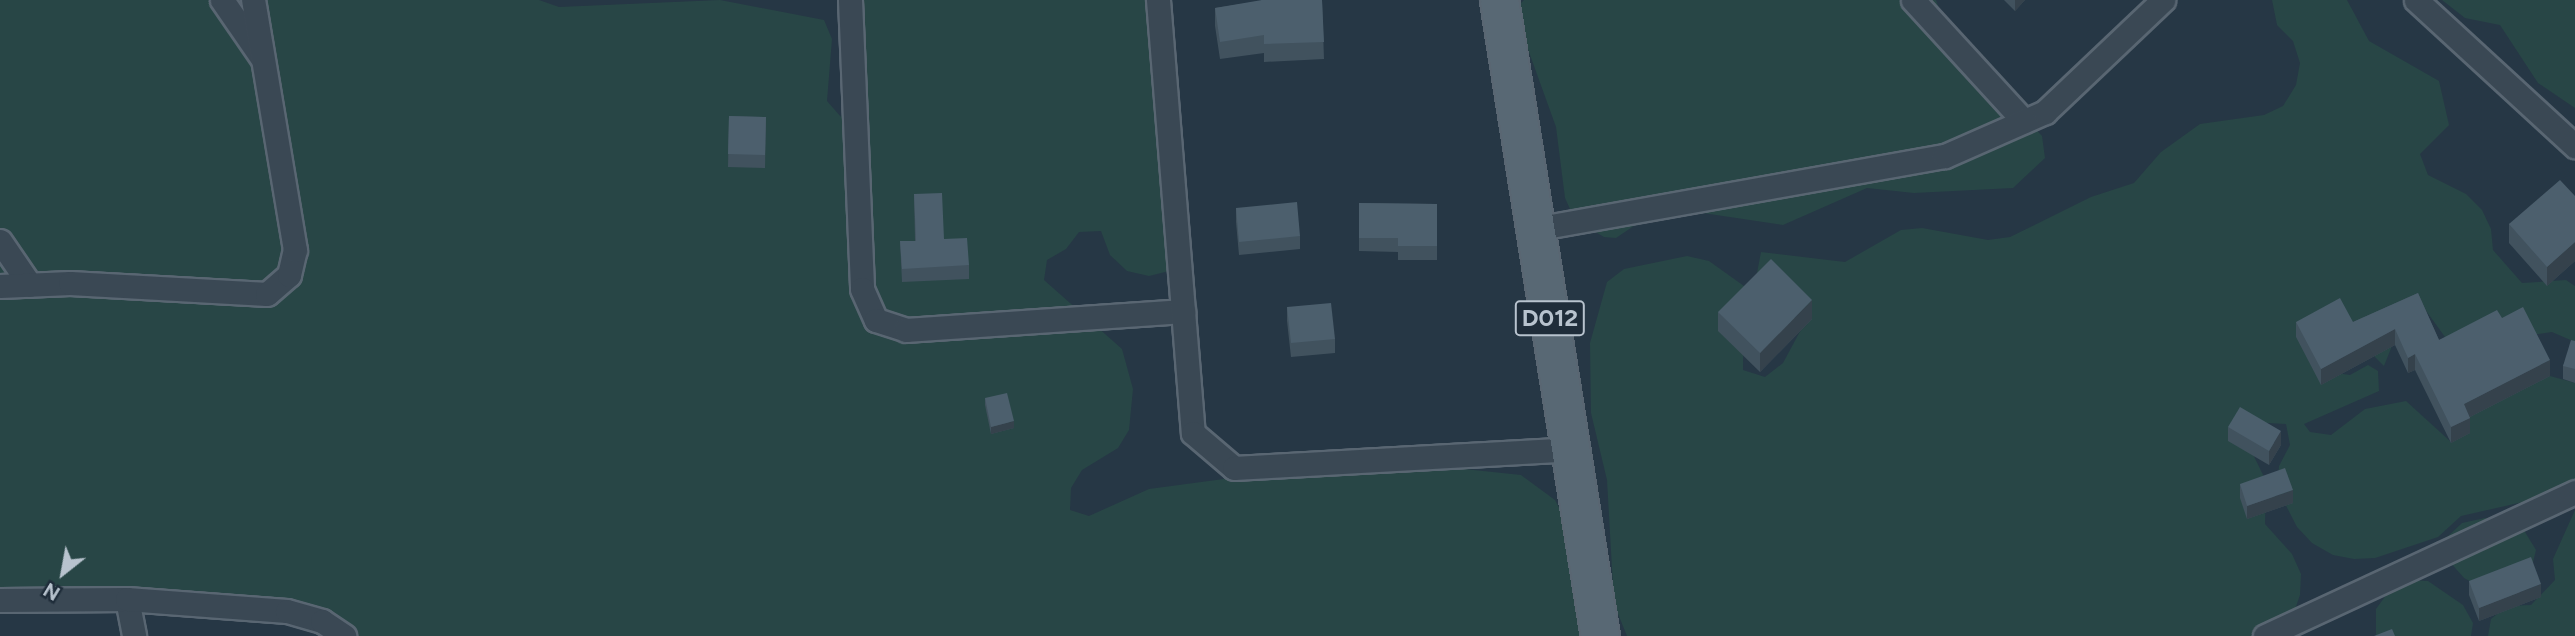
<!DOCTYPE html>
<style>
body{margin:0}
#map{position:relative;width:2575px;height:636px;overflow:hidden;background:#263745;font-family:Figtree,sans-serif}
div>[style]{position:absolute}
.green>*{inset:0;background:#284646}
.roads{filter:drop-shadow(2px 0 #596672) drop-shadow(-2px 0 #596672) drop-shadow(0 2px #596672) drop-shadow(0 -2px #596672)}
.minor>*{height:23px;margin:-11.5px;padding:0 11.5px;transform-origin:11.5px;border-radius:11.5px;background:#3a4854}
.primary>*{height:37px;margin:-18.5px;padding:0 18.5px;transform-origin:18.5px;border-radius:18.5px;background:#586874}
.wall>*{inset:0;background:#41525e}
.shaded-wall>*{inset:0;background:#35424c}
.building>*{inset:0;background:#4c5f6d}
span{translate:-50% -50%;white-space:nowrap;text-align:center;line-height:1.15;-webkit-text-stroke:5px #1f2d3a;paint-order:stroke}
.shield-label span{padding:2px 5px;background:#1f2d3a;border:2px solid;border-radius:5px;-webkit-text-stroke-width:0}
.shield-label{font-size:24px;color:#b8c3ce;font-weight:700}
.north{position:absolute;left:28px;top:538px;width:70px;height:70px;-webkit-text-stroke:5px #1f2d3a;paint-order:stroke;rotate:211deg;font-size:19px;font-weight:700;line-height:28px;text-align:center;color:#b8c3ce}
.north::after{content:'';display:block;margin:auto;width:24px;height:32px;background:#b8c3ce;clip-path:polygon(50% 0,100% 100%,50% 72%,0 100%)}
</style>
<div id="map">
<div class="green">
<i style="clip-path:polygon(0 0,539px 0,559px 7px,720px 0,824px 20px,832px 39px,827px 101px,841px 117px,853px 72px,858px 0,1152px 0,1168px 19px,1174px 39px,1169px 271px,1149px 276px,1127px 271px,1110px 255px,1101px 231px,1079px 232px,1066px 249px,1047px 260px,1044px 280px,1122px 349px,1133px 389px,1129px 430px,1118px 448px,1082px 470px,1071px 488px,1070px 510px,1089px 516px,1149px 489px,1261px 474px,1436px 466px,1521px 475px,1555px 500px,1565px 519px,1592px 636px,338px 636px,317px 623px,162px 606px,0 613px)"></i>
<i style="clip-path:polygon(1524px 0,1936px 0,1944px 23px,1973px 60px,2042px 136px,2045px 158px,2013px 188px,1914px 193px,1867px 188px,1783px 225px,1676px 209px,1653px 213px,1616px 238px,1604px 237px,1575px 220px,1565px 198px,1556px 127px,1521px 30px,1519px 5px)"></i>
<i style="clip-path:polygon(2272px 0,2347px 0,2369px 41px,2439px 81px,2449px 125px,2420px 154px,2428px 175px,2466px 194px,2482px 210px,2491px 229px,2493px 250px,2522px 283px,2566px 280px,2575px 286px,2575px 342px,2552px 332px,2509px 338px,2445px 337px,2419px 301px,2385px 323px,2392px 346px,2384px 366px,2368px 350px,2329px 372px,2350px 375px,2368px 365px,2378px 371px,2379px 391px,2304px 424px,2310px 432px,2331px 435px,2365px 409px,2406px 401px,2451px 442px,2455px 417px,2550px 376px,2575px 383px,2575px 484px,2523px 502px,2461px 516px,2438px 537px,2375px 558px,2354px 559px,2333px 555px,2312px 543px,2297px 527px,2277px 488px,2279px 466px,2290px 445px,2286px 424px,2251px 422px,2247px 442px,2266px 481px,2265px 524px,2292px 554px,2301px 574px,2300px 595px,2293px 615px,2266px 636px,1627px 636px,1614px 604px,1607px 480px,1591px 413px,1590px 343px,1607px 282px,1624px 269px,1687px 256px,1709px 261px,1744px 286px,1743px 370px,1765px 377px,1783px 363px,1804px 324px,1771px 278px,1757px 273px,1761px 252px,1845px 262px,1901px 230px,1922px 228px,1988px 240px,2010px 237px,2091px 197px,2134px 183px,2161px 152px,2200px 124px,2264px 115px,2283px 106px,2296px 85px,2300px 63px,2293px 41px,2277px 25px)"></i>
<i style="clip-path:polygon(2442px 0,2575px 0,2575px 108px,2538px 83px,2500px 25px,2465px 18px)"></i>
<i style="clip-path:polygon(2575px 510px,2575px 636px,2488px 636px,2491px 619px,2507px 606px,2531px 605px,2555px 580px,2553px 559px)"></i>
<i style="clip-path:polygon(2485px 518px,2507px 519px,2525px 532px,2536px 550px,2531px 570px,2485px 589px,2464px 578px,2449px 561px,2446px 538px,2462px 523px)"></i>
<i style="clip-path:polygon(2407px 580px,2428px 581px,2463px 605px,2473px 623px,2471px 636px,2376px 636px,2376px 609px,2389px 591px)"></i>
</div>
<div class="roads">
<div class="minor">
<i style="left:222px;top:0;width:67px;rotate:55.4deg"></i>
<i style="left:850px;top:0;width:289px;rotate:87.6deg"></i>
<i style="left:862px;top:289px;width:34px;rotate:66deg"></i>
<i style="left:876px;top:320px;width:32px;rotate:18deg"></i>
<i style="left:906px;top:330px;width:278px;rotate:-3.9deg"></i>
<i style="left:1158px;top:0;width:434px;rotate:85.4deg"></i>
<i style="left:1193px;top:433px;width:54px;rotate:40.5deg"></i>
<i style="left:1234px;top:468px;width:337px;rotate:-3.2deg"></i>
<i style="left:1913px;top:0;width:164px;rotate:47.5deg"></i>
<i style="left:2416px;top:0;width:216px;rotate:42.6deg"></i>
<i style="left:1534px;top:221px;width:18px;rotate:16deg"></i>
<i style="left:1551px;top:226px;width:400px;rotate:-10.1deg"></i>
<i style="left:1945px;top:156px;width:109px;rotate:-23.7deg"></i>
<i style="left:2045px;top:112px;width:163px;rotate:-43.5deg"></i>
<i style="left:0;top:241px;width:53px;rotate:55.7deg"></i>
<i style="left:0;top:286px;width:70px;rotate:-2.5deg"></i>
<i style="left:70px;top:283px;width:197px;rotate:3.2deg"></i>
<i style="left:267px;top:294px;width:29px;rotate:-41deg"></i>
<i style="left:289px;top:275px;width:26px;rotate:-77deg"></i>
<i style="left:295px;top:250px;width:254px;rotate:-99.5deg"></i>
<i style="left:127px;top:599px;width:38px;rotate:79deg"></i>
<i style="left:0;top:600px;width:127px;rotate:-0.5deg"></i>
<i style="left:127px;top:599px;width:160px;rotate:4.3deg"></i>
<i style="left:287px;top:611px;width:36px;rotate:16deg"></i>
<i style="left:322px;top:621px;width:27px;rotate:34deg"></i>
<i style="left:2265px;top:636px;width:342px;rotate:-24.9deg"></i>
</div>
<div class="primary">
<i style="left:1499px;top:0;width:644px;rotate:80.98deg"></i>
</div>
</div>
<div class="wall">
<i style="clip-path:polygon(1261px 0,1322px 0,1324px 59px,1264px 62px,1264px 53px,1220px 59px,1215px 26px,1215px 8px,1261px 1px)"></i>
<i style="clip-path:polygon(2004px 0,2025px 0,2015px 11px)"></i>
<i style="clip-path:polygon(729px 116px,766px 117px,765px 168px,728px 167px)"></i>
<i style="clip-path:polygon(914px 194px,944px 239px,969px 265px,969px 279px,902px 282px,900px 241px,915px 241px)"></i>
<i style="clip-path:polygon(2575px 196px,2575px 261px,2547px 286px,2509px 243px,2509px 224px)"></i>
<i style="clip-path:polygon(1359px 203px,1437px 204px,1437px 260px,1398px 260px,1398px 252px,1359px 251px)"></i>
<i style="clip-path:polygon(1236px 208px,1300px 236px,1300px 249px,1239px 255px,1236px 222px)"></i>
<i style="clip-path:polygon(2418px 293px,2439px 340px,2502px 318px,2550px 376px,2470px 417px,2470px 433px,2451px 443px,2415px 370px,2408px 373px,2395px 345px,2321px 385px,2296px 337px,2296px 322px,2353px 322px)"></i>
<i style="clip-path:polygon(1287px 307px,1335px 339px,1335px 353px,1291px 357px,1287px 321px)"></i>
<i style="clip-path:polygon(1718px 312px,1812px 319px,1760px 372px,1718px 331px)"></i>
<i style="clip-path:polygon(2575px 341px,2575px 383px,2563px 379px,2563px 366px)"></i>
<i style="clip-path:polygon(985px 398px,1014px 428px,991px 434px,985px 405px)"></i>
<i style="clip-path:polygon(2228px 427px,2281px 445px,2269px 465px,2228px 441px)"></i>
<i style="clip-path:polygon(2240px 484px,2293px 503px,2247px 519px,2240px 498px)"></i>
<i style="clip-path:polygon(2469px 581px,2541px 597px,2479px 621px,2469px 595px)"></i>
</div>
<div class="shaded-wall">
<i style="clip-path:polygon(2015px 0,2025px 0,2015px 11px)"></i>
<i style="clip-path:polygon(2575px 242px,2575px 261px,2547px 286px,2547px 267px)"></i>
<i style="clip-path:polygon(1812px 300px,1812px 319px,1760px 372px,1760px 353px)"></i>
<i style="clip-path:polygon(2395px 329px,2395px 345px,2321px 385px,2321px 369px)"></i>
<i style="clip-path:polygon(2415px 354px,2415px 370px,2408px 373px,2408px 358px)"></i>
<i style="clip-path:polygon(2550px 360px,2550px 376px,2464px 420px,2464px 404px)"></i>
<i style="clip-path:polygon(2470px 418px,2470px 433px,2451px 443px,2451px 427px)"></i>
<i style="clip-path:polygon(1014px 421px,1014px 428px,991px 434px,991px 427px)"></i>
<i style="clip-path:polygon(2281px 431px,2281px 445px,2269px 465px,2269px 451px)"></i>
<i style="clip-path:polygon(2293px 490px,2293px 503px,2247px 519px,2247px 506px)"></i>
<i style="clip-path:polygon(2541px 584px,2541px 597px,2479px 621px,2479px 608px)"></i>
</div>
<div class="building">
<i style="clip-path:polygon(1262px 0,1322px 0,1324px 42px,1264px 44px,1264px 35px,1220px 42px,1215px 8px)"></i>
<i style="clip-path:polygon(729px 116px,766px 117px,765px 155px,728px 154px)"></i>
<i style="clip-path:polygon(2560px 180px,2575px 196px,2575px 242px,2547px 267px,2509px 224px)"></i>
<i style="clip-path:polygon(942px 193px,944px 239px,967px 238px,969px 265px,902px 269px,900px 241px,916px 241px,914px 194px)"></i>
<i style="clip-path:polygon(1297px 202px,1300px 236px,1239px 242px,1236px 208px)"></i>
<i style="clip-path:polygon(1359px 203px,1437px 204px,1437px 246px,1398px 246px,1398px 238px,1359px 238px)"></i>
<i style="clip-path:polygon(1771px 259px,1812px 300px,1760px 353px,1718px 312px)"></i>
<i style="clip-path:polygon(2418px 293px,2439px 340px,2497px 310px,2502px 318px,2523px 307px,2550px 360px,2464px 404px,2470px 418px,2451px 427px,2415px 354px,2408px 358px,2395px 329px,2321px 369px,2296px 322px,2340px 298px,2353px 322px)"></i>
<i style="clip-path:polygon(1331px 303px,1335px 339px,1291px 343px,1287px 307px)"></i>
<i style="clip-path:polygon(2571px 340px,2575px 341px,2575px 369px,2563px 366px)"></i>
<i style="clip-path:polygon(1007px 393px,1014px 421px,991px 427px,985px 398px)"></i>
<i style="clip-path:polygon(2240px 407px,2281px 431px,2269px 451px,2228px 427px)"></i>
<i style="clip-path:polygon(2285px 468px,2293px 490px,2247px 506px,2240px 484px)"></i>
<i style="clip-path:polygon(2531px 557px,2541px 584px,2479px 608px,2469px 581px)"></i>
<i style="clip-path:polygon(2392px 629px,2395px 636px,2374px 636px)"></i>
</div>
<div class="shield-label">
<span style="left:1550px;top:318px">D012</span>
</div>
<div class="north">N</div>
</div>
